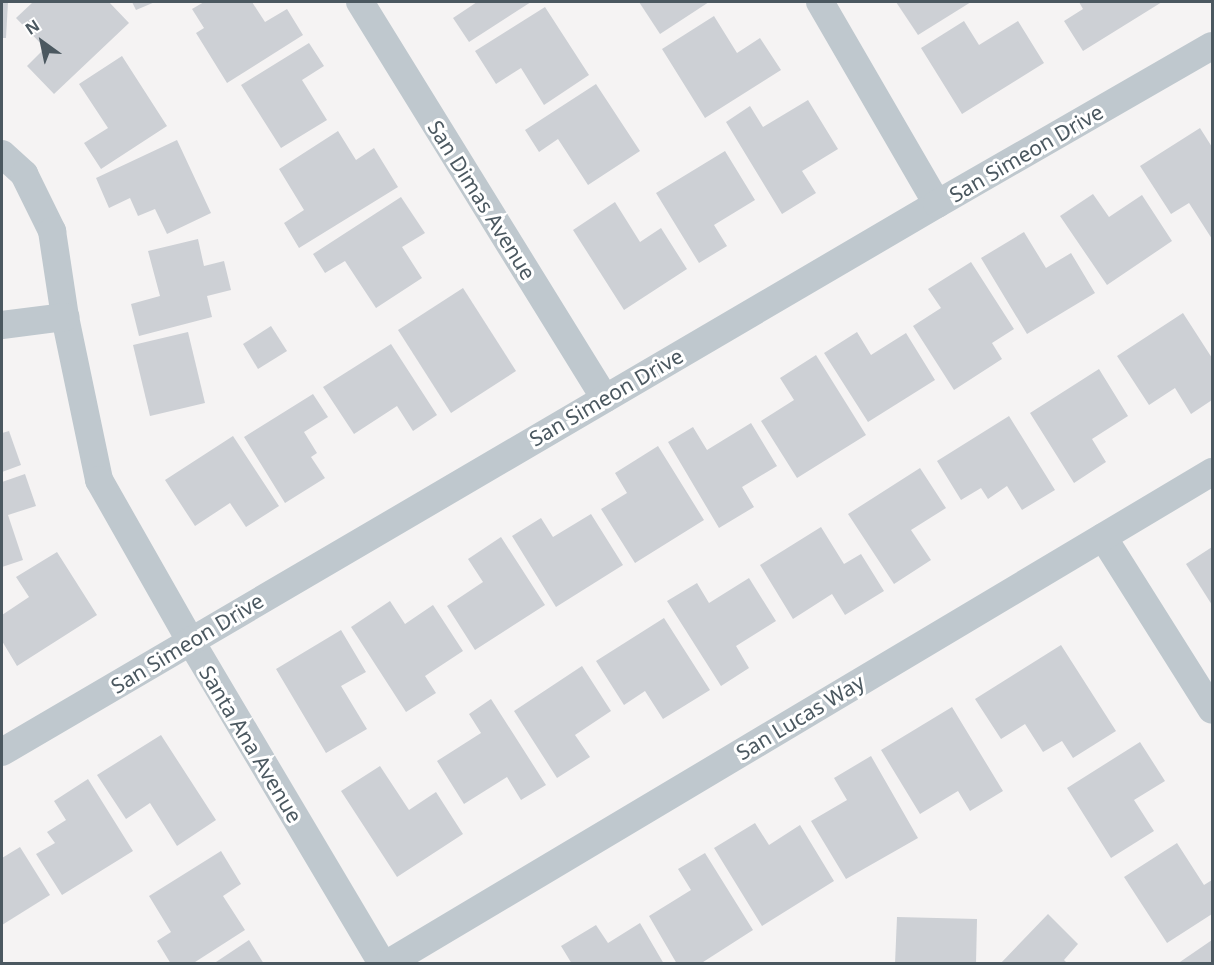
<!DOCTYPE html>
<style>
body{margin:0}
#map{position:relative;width:1214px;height:965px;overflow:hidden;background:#f5f3f3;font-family:"Noto Sans",sans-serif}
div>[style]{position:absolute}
.building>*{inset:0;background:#cdd0d5}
.street>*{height:28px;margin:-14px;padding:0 14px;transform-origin:14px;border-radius:14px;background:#bfc8ce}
span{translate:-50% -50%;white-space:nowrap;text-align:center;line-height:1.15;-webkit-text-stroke:6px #fff;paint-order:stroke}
.street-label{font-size:21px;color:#4b5860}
.frame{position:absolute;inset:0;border:3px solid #4b5860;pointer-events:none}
.north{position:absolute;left:12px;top:12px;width:60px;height:60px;-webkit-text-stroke:4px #fff;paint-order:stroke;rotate:327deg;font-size:16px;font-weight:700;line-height:24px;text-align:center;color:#4b5860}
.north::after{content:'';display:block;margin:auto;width:21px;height:27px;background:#4b5860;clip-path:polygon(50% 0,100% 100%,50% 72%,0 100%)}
</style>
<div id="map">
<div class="building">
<i style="clip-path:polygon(2px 2px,8px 2px,6px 38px,2px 38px)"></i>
<i style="clip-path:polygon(33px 2px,109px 2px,129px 23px,54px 94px,27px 66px,45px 48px,16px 18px)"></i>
<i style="clip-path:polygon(132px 2px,155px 2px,136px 10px)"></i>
<i style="clip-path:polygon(204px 2px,252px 2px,265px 22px,287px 9px,303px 35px,227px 83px,196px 33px,204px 28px,192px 9px)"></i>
<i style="clip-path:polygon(477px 2px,476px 2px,531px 2px,469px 42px,453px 18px)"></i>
<i style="clip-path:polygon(639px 2px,709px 2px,660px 34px)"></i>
<i style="clip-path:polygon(896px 2px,971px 2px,918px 35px)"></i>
<i style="clip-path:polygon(1079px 2px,1162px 2px,1083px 51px,1064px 21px,1083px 9px)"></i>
<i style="clip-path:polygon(545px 7px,589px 75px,544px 105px,521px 68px,496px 84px,475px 51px)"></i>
<i style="clip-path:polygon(714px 16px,737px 53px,760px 38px,781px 70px,705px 118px,662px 49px)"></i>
<i style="clip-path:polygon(964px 21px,979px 45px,1018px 21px,1044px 63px,962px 114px,921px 48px)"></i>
<i style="clip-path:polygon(309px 43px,324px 66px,302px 80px,327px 120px,281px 148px,241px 85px)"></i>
<i style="clip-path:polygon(122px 56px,167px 126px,101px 169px,84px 143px,108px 128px,79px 84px)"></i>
<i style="clip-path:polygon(596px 84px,640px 151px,588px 185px,558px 139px,539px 152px,525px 130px)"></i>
<i style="clip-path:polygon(808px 100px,838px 149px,802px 171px,816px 193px,782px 214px,726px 122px,750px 106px,763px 127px)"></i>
<i style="clip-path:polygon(1200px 128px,1212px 147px,1212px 239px,1189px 203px,1171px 214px,1140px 166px)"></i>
<i style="clip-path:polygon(338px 131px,356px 160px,374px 148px,398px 187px,299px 248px,284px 223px,304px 210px,279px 169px)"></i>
<i style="clip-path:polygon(177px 140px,211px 213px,167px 234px,155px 209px,138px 216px,130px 198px,109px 208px,96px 178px)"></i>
<i style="clip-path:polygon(725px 151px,755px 200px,714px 225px,727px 246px,699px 263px,656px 193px)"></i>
<i style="clip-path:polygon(1093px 194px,1109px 217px,1142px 195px,1172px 241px,1107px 285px,1060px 216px)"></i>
<i style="clip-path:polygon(401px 197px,425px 233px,402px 247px,422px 278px,376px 308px,345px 261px,325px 273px,313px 254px)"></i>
<i style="clip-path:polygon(615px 202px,640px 242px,661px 228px,687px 269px,624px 310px,573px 230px)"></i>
<i style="clip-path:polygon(1024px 232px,1046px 268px,1071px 253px,1095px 293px,1027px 334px,981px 258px)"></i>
<i style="clip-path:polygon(198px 239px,204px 266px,224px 261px,231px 290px,207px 296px,212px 317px,139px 336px,131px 304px,160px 296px,148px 251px)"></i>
<i style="clip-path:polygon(971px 262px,1014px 329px,992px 343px,1002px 359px,954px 390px,913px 326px,941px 308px,928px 289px)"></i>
<i style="clip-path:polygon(463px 288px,516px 371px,451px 413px,398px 330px)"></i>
<i style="clip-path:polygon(1183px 313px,1212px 358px,1212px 400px,1191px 414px,1175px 388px,1149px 405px,1117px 356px)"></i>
<i style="clip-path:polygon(271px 326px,287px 351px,258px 369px,243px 344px)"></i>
<i style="clip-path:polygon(188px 332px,205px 403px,150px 416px,133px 345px)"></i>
<i style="clip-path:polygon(857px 332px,871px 355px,906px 333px,935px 380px,868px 422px,824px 353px)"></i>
<i style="clip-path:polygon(391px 344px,437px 415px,413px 431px,397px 406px,354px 434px,323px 387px)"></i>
<i style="clip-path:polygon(816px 355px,866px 435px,797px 478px,761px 421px,794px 400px,780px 378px)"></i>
<i style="clip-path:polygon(1099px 369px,1128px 416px,1092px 439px,1106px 462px,1074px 483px,1030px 413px)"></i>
<i style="clip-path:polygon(313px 394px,328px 417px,304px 432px,317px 453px,311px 457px,325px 478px,285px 503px,244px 437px)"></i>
<i style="clip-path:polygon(1009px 416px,1055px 490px,1022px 510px,1007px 486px,988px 499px,981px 488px,961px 500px,937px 461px)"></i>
<i style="clip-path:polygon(751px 423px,777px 466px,742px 487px,754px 507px,719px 528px,668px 442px,693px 427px,707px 450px)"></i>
<i style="clip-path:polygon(9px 431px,21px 465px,2px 472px,2px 433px)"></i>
<i style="clip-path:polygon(233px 436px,279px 506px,246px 527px,230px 503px,195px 526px,165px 480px)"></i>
<i style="clip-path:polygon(658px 446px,704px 520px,635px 563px,601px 509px,627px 493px,615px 473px)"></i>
<i style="clip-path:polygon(920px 468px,946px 508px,911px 530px,931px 560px,894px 584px,848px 514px)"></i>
<i style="clip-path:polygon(25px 474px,36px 506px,8px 515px,23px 560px,2px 567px,2px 482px)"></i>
<i style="clip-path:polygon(591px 514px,623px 565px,556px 607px,512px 536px,541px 518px,553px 537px)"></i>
<i style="clip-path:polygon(821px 527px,844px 564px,861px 554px,884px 591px,845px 615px,832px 594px,793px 619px,760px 565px)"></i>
<i style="clip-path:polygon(501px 537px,545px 605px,475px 650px,447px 606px,483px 582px,468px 559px)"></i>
<i style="clip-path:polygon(1212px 547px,1212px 605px,1186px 564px)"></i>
<i style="clip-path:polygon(57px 552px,97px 615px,17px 666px,2px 641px,2px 615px,29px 597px,16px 577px)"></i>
<i style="clip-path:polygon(749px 578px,776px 621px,736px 646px,749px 668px,721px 686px,667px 601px,697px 583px,709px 603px)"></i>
<i style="clip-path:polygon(390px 601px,405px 624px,433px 605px,463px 651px,425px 676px,436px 693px,406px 712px,351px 627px)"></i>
<i style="clip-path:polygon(664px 618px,710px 690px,663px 719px,645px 691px,624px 705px,596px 661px)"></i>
<i style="clip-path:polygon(341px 630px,366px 672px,341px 686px,367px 729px,326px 753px,276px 669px)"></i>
<i style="clip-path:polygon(1061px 645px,1116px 731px,1073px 758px,1062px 741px,1043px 752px,1025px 724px,1001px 739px,975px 699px)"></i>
<i style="clip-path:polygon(582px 666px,611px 711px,575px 735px,590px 757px,557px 778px,514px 711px)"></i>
<i style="clip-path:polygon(491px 699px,546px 785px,521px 800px,507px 777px,464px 804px,437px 761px,481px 733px,469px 714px)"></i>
<i style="clip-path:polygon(952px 707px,1003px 791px,970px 811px,958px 791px,920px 814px,881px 750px)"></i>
<i style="clip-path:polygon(161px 735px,216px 820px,177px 846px,150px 803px,126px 819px,97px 775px)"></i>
<i style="clip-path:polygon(1140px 742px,1165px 781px,1134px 800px,1154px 831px,1111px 858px,1067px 788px)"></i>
<i style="clip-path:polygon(871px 756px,918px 838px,846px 879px,811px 821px,847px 800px,834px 778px)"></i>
<i style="clip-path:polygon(380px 766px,409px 810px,436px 792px,463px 834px,397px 877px,341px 791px)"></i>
<i style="clip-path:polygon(88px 779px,133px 851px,62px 895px,36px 854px,55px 843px,47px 832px,66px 820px,54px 801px)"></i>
<i style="clip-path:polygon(755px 823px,769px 845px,800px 825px,834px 881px,762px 926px,714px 848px)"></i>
<i style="clip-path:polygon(1177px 843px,1204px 885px,1212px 880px,1212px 914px,1167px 943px,1124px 877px)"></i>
<i style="clip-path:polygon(20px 847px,50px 895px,2px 925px,2px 858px)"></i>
<i style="clip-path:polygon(221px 851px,241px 884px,223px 896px,245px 930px,192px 964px,171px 964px,157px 941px,171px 932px,149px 896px)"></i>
<i style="clip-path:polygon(705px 853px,753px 930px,700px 964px,677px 964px,649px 916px,691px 890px,678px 869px)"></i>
<i style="clip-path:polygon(1048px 914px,1078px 944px,1064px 960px,1068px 964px,1000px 964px)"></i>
<i style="clip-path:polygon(897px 917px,977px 919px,976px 964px,895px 964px)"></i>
<i style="clip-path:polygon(640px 923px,664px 964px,572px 964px,561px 946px,596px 925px,608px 943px)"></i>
<i style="clip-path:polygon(249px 940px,264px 964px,213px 964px)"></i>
<i style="clip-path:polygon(1212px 940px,1212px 964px,1177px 964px)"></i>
</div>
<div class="street">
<i style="left:360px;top:2px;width:466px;rotate:58.3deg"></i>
<i style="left:820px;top:2px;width:233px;rotate:59.9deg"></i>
<i style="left:2px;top:154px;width:30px;rotate:42deg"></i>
<i style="left:24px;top:174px;width:64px;rotate:63.8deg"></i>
<i style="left:52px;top:231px;width:87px;rotate:81.4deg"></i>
<i style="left:65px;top:317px;width:167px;rotate:78.2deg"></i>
<i style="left:99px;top:480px;width:184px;rotate:60.4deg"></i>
<i style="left:190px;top:640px;width:377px;rotate:59.3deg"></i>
<i style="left:2px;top:325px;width:64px;rotate:-7.2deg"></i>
<i style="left:1103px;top:537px;width:204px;rotate:57.8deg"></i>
<i style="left:2px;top:752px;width:1084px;rotate:-30.37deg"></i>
<i style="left:937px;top:204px;width:317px;rotate:-29.9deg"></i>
<i style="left:387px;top:964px;width:961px;rotate:-30.81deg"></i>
</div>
<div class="street-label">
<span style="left:1026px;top:153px;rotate:-30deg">San Simeon Drive</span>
<span style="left:482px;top:200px;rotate:58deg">San Dimas Avenue</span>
<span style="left:606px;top:397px;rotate:-30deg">San Simeon Drive</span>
<span style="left:187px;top:643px;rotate:-31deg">San Simeon Drive</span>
<span style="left:800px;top:717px;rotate:-31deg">San Lucas Way</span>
<span style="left:251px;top:744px;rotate:59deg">Santa Ana Avenue</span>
</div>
<div class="frame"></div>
<div class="north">N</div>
</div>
